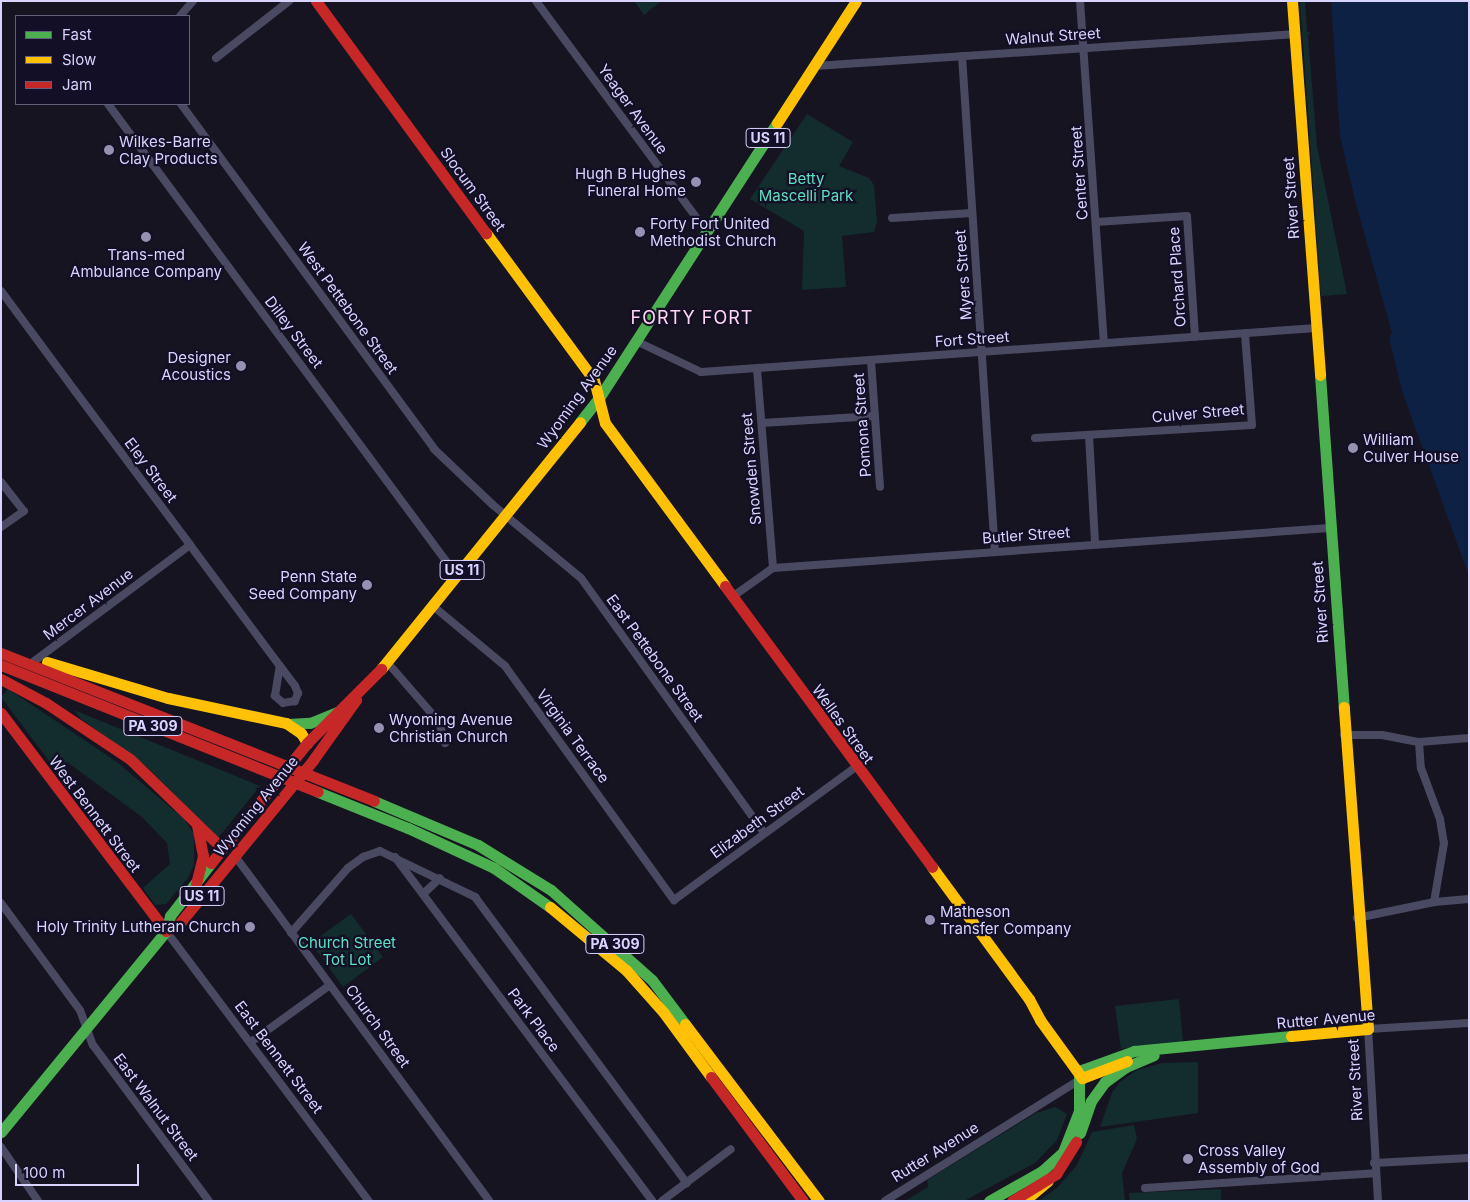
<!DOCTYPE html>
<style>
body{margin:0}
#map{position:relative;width:1470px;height:1202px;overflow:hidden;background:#161421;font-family:Inter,sans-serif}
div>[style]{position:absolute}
.green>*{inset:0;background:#132c2d}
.water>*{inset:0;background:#0d2144}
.street>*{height:8px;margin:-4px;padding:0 4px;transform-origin:4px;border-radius:4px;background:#4a4962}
.fast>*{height:11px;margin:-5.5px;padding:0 5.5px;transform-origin:5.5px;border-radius:5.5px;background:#4caf50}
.slow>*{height:11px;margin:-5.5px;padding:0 5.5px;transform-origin:5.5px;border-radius:5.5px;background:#ffc107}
.jam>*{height:11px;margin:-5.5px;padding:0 5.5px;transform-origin:5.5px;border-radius:5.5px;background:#c62828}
.dots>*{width:14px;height:14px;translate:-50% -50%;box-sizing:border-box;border:2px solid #130f26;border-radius:50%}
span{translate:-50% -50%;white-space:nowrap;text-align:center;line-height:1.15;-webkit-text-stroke:4.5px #130f26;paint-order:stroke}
.shield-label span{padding:1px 4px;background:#130f26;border:1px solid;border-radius:4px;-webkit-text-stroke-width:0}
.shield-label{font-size:14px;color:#d9d4ff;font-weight:700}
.street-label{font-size:15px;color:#d9d4ff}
.poi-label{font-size:15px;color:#d9d4ff}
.left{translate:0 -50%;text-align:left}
.right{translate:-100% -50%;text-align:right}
.park-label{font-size:15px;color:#5fe0c0}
.quarter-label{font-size:18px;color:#ffd6f0;letter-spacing:1px}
.frame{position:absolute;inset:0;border:2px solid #d9d4ff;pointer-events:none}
.legend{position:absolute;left:15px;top:15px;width:175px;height:90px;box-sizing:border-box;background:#130f26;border:1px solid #625e7d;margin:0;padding:6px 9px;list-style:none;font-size:15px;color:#d9d4ff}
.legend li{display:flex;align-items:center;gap:10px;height:25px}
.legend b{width:25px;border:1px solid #625e7d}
.scale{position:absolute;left:15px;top:1164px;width:124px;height:22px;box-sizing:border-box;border:2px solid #d9d4ff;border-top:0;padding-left:6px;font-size:15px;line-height:18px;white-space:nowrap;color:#d9d4ff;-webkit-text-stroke:4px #130f26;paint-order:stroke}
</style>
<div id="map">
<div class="green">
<i style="clip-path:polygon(634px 1px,661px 1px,644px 15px)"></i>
<i style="clip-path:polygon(1300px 1px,1305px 1px,1307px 32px,1310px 32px,1308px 36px,1317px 146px,1347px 294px,1321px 296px)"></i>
<i style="clip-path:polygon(807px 114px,853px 142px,839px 166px,869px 178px,874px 185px,877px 222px,874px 232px,842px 236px,846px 287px,802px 290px,804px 231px,750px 199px)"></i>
<i style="clip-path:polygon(8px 689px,117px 762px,184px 819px,194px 834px,194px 865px,188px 878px,166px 904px,155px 905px,143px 888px,170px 864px,167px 843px,142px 817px,67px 762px,55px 769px,1px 697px)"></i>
<i style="clip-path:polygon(74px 710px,260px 786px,218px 838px,147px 767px,80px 718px)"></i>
<i style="clip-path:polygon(351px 914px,383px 957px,343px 987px,311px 943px)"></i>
<i style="clip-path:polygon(1179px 999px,1183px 1042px,1121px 1049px,1115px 1006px)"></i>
<i style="clip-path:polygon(1198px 1062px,1198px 1113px,1100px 1127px,1112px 1093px,1120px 1082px,1137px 1070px,1162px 1063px)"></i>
<i style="clip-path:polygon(1055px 1107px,1067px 1114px,1057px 1140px,1035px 1163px,964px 1201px,905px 1201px,928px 1187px,927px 1180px,1036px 1113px)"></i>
<i style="clip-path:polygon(1134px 1125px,1137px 1139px,1122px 1173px,1125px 1201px,1038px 1201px,1057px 1188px,1077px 1165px,1092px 1132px)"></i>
<i style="clip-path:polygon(1221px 1189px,1221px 1201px,1130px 1201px,1129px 1193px)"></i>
</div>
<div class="water">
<i style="clip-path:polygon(1331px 1px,1469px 1px,1469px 576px,1402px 391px,1389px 338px,1392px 333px,1356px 204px,1340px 136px)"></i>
</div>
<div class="street">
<i style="left:536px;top:1px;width:287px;rotate:53.5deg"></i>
<i style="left:1080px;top:1px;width:343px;rotate:86deg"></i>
<i style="left:180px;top:16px;width:20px;rotate:-49deg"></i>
<i style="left:962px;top:56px;width:496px;rotate:86.2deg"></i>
<i style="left:216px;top:58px;width:93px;rotate:-38deg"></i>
<i style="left:815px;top:66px;width:480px;rotate:-3.8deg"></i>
<i style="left:108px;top:104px;width:587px;rotate:53.52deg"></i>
<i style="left:181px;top:104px;width:428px;rotate:53.7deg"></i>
<i style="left:434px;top:449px;width:81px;rotate:43.5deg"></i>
<i style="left:493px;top:505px;width:114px;rotate:39.7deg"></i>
<i style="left:581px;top:578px;width:314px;rotate:54.3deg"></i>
<i style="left:892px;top:218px;width:80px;rotate:-3.6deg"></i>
<i style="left:1096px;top:222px;width:91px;rotate:-3.8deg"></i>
<i style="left:1187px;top:216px;width:121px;rotate:86.2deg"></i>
<i style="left:1px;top:291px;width:124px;rotate:53.5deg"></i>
<i style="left:75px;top:391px;width:192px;rotate:53.2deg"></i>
<i style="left:190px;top:545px;width:151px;rotate:53.4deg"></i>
<i style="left:280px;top:666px;width:25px;rotate:53deg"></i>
<i style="left:295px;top:686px;width:8px;rotate:67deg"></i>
<i style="left:298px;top:693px;width:9px;rotate:111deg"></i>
<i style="left:295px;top:701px;width:12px;rotate:171deg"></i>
<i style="left:283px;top:703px;width:11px;rotate:-139deg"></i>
<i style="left:275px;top:696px;width:30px;rotate:-81deg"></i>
<i style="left:636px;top:341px;width:72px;rotate:25.5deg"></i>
<i style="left:701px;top:372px;width:617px;rotate:-4.09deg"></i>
<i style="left:871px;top:361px;width:126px;rotate:85.9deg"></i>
<i style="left:757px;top:369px;width:200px;rotate:85.4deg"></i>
<i style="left:762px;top:423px;width:113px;rotate:-3.5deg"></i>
<i style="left:1089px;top:435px;width:109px;rotate:86.8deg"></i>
<i style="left:1035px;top:438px;width:217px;rotate:-3.4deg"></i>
<i style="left:1252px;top:425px;width:92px;rotate:-94.4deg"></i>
<i style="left:1px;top:482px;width:37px;rotate:52deg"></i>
<i style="left:24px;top:511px;width:28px;rotate:145deg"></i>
<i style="left:732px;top:597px;width:50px;rotate:-35.3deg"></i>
<i style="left:773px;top:568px;width:558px;rotate:-4.11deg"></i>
<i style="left:433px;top:606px;width:94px;rotate:39.8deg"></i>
<i style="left:505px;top:666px;width:289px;rotate:54.2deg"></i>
<i style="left:674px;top:900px;width:225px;rotate:-36.2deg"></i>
<i style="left:387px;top:662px;width:79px;rotate:49.1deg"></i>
<i style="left:439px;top:722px;width:22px;rotate:74deg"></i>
<i style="left:29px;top:665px;width:201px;rotate:-36.7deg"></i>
<i style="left:1344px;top:735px;width:38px"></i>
<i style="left:1382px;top:735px;width:38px;rotate:11deg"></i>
<i style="left:1419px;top:742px;width:50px;rotate:-4.6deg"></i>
<i style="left:1419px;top:742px;width:26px;rotate:86deg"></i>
<i style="left:1421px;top:768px;width:54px;rotate:69.6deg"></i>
<i style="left:1440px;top:819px;width:24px;rotate:81deg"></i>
<i style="left:1444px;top:843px;width:60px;rotate:99.6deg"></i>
<i style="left:235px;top:856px;width:428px;rotate:53.6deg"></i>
<i style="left:395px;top:857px;width:429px;rotate:53.2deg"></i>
<i style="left:423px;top:894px;width:23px;rotate:-43deg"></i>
<i style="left:1px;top:903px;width:133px;rotate:53.6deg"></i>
<i style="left:80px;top:1010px;width:37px;rotate:70deg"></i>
<i style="left:93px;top:1045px;width:194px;rotate:53.4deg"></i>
<i style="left:1357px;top:918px;width:79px;rotate:-11.7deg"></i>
<i style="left:1434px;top:902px;width:35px;rotate:-5deg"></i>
<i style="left:166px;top:931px;width:338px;rotate:53.1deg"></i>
<i style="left:291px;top:933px;width:86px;rotate:-48.8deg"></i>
<i style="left:348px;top:868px;width:19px;rotate:-36deg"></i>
<i style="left:363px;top:857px;width:18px;rotate:-19deg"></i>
<i style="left:380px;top:851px;width:106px;rotate:25.8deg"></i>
<i style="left:475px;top:897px;width:356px;rotate:53.5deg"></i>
<i style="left:251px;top:1042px;width:97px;rotate:-35.8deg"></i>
<i style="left:1px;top:1147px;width:65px;rotate:55.6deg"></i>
<i style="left:1374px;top:1163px;width:95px;rotate:-3deg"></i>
<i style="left:1145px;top:1188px;width:230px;rotate:-3.7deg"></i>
<i style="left:662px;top:1201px;width:86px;rotate:-37deg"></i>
<i style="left:885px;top:1201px;width:231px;rotate:-31.9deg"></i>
<i style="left:1378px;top:1201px;width:172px;rotate:-93.3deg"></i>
<i style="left:1368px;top:1029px;width:101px;rotate:-3.4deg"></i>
</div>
<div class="fast">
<i style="left:1320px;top:375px;width:333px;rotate:85.9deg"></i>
<i style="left:580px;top:422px;width:31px;rotate:-52deg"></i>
<i style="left:599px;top:398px;width:328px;rotate:-57.1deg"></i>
<i style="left:288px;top:724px;width:22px;rotate:-3deg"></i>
<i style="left:310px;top:723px;width:29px;rotate:-22deg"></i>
<i style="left:318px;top:792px;width:97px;rotate:21.8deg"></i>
<i style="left:408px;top:828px;width:95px;rotate:24.9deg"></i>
<i style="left:494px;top:868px;width:68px;rotate:34.9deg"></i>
<i style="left:374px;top:801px;width:113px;rotate:22.9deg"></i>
<i style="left:478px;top:845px;width:86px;rotate:31.7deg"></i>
<i style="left:551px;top:890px;width:135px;rotate:41.7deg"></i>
<i style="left:652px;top:980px;width:55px;rotate:53.1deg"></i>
<i style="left:1px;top:1132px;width:260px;rotate:-50.6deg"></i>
<i style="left:166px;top:931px;width:16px;rotate:-75deg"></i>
<i style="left:170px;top:916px;width:67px;rotate:-52.3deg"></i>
<i style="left:1080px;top:1133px;width:34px;rotate:-71deg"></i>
<i style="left:1091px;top:1101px;width:24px;rotate:-54deg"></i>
<i style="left:1105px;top:1082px;width:26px;rotate:-36deg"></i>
<i style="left:1126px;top:1067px;width:30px;rotate:-23deg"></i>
<i style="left:989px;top:1201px;width:61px;rotate:-29.5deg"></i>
<i style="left:1042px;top:1171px;width:28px;rotate:-42deg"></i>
<i style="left:1063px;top:1152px;width:44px;rotate:-68.7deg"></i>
<i style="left:1079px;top:1111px;width:40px;rotate:-90deg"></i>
<i style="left:1079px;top:1071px;width:59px;rotate:-20deg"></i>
<i style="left:1134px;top:1051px;width:158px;rotate:-5.5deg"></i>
</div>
<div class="slow">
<i style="left:1292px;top:1px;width:375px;rotate:85.7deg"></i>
<i style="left:777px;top:123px;width:145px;rotate:-57.1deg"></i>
<i style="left:486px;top:233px;width:182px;rotate:53.7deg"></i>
<i style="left:594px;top:380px;width:44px;rotate:75.7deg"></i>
<i style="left:605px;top:423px;width:202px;rotate:53.6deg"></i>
<i style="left:47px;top:662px;width:126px;rotate:16.6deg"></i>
<i style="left:168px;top:698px;width:121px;rotate:12deg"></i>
<i style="left:286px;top:723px;width:18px;rotate:34deg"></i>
<i style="left:301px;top:733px;width:12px;rotate:59deg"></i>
<i style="left:381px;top:669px;width:317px;rotate:-51.1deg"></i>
<i style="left:932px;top:867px;width:164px;rotate:53.7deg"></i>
<i style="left:1029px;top:999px;width:24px;rotate:62deg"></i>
<i style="left:1040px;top:1020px;width:72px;rotate:54.1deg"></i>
<i style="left:550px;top:907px;width:99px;rotate:39.7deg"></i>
<i style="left:626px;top:970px;width:57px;rotate:48.5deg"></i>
<i style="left:664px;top:1013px;width:79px;rotate:53.7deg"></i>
<i style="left:685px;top:1024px;width:222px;rotate:52.9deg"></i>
<i style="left:1291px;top:1036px;width:77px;rotate:-5.2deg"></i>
<i style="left:1368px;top:1029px;width:323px;rotate:-94.3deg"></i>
<i style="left:1082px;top:1078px;width:48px;rotate:-20.7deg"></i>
<i style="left:1024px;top:1201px;width:31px;rotate:-40deg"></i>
</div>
<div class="jam">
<i style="left:316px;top:1px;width:288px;rotate:53.8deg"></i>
<i style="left:725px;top:586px;width:349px;rotate:53.6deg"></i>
<i style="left:1px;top:653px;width:401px;rotate:21.6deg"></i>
<i style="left:1px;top:665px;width:341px;rotate:21.8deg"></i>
<i style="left:1px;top:679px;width:51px;rotate:28.1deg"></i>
<i style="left:46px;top:703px;width:101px;rotate:33.7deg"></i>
<i style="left:130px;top:759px;width:128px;rotate:44.1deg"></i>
<i style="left:1px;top:713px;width:273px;rotate:52.9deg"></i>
<i style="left:211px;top:863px;width:154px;rotate:-51.3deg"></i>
<i style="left:307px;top:743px;width:105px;rotate:-45deg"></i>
<i style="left:196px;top:884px;width:29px;rotate:-76deg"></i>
<i style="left:203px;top:856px;width:31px;rotate:-101deg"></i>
<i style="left:166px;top:931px;width:15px;rotate:-28deg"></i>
<i style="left:179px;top:924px;width:212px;rotate:-50.7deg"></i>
<i style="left:313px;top:760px;width:74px;rotate:-54.4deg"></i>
<i style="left:711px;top:1077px;width:154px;rotate:53.4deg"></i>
<i style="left:1012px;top:1201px;width:52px;rotate:-31.5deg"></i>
<i style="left:1056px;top:1174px;width:38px;rotate:-58deg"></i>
</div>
<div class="dots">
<i style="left:109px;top:150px;background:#9591b1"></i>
<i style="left:696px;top:182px;background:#9591b1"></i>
<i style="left:640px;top:232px;background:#9591b1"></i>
<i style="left:146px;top:237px;background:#9591b1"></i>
<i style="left:241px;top:366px;background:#9591b1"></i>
<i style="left:1353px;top:448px;background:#9591b1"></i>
<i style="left:367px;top:585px;background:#9591b1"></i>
<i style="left:379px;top:728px;background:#9591b1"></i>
<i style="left:930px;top:920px;background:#9591b1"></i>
<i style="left:250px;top:927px;background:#9591b1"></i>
<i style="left:1188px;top:1159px;background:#9591b1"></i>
</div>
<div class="shield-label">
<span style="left:768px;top:138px">US 11</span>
<span style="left:462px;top:570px">US 11</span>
<span style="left:153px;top:726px">PA 309</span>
<span style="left:202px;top:896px">US 11</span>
<span style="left:615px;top:944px">PA 309</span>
</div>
<div class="street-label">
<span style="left:1053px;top:36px;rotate:-4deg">Walnut Street</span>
<span style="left:633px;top:109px;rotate:54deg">Yeager Avenue</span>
<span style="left:1079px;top:173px;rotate:-94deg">Center Street</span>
<span style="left:473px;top:189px;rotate:54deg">Slocum Street</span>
<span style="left:1291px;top:198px;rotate:-94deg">River Street</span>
<span style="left:963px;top:275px;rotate:-94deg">Myers Street</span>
<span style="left:1177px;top:277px;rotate:-94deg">Orchard Place</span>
<span style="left:348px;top:308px;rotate:54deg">West Pettebone Street</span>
<span style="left:294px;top:332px;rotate:53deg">Dilley Street</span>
<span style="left:972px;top:339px;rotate:-4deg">Fort Street</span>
<span style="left:577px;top:397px;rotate:-54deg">Wyoming Avenue</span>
<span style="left:1198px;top:413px;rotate:-5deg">Culver Street</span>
<span style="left:862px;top:425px;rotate:-94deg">Pomona Street</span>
<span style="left:751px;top:469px;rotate:-95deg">Snowden Street</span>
<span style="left:151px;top:470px;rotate:53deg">Eley Street</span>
<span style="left:1026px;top:535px;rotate:-4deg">Butler Street</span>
<span style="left:1320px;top:602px;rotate:-94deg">River Street</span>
<span style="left:88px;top:604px;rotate:-37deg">Mercer Avenue</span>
<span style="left:655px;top:658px;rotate:54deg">East Pettebone Street</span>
<span style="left:843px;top:724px;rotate:54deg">Welles Street</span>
<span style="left:573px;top:736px;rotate:54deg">Virginia Terrace</span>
<span style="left:256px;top:806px;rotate:-51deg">Wyoming Avenue</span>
<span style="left:95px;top:814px;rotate:53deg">West Bennett Street</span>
<span style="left:757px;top:822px;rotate:-36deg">Elizabeth Street</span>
<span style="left:1326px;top:1019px;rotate:-5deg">Rutter Avenue</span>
<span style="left:534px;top:1020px;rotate:53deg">Park Place</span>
<span style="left:378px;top:1026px;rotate:54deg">Church Street</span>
<span style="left:279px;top:1057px;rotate:53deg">East Bennett Street</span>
<span style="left:1355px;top:1080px;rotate:-93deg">River Street</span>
<span style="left:156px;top:1107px;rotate:53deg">East Walnut Street</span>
<span style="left:935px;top:1152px;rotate:-32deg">Rutter Avenue</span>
</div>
<div class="poi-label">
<span class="left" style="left:119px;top:150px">Wilkes-Barre<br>Clay Products</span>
<span class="right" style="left:686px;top:182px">Hugh B Hughes<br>Funeral Home</span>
<span class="left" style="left:650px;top:232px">Forty Fort United<br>Methodist Church</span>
<span style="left:146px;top:263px">Trans-med<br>Ambulance Company</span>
<span class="right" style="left:231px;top:366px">Designer<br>Acoustics</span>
<span class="left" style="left:1363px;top:448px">William<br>Culver House</span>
<span class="right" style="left:357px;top:585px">Penn State<br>Seed Company</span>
<span class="left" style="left:389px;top:728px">Wyoming Avenue<br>Christian Church</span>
<span class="left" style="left:940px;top:920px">Matheson<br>Transfer Company</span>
<span class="right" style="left:240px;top:927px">Holy Trinity Lutheran Church</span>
<span class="left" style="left:1198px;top:1159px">Cross Valley<br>Assembly of God</span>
</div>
<div class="park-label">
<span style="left:806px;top:187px">Betty<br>Mascelli Park</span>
<span style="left:347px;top:951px">Church Street<br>Tot Lot</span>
</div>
<div class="quarter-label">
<span style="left:692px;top:318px">FORTY FORT</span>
</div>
<div class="frame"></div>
<ul class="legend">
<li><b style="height:6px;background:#4caf50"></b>Fast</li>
<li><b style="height:6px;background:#ffc107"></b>Slow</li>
<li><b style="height:6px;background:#c62828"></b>Jam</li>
</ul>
<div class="scale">100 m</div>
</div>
